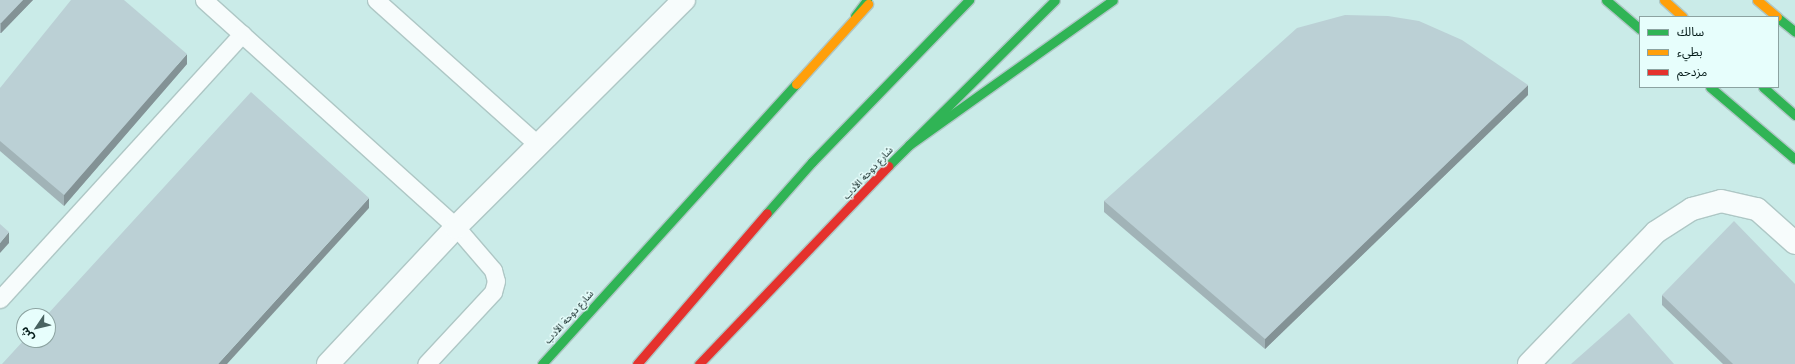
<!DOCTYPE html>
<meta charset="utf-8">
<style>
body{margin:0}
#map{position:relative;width:1795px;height:364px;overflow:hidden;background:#caebe8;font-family:Quicksand,"Noto Sans Arabic",sans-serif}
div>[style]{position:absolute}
.roads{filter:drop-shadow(1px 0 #aec7c5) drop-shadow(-1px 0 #aec7c5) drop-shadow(0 1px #aec7c5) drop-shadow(0 -1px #aec7c5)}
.lane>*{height:17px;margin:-8.5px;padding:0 8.5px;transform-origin:8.5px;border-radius:8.5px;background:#f7fcfc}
.street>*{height:22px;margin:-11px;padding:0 11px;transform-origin:11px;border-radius:11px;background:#f7fcfc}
.fast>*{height:9px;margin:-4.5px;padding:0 4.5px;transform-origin:4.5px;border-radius:4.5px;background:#30b455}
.slow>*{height:9px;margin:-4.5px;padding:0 4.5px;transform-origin:4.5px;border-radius:4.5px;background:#ff9f0a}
.jam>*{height:9px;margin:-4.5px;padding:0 4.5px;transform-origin:4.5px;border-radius:4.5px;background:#e5322d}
.wall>*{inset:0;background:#a1b3b7}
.shaded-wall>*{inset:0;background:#839295}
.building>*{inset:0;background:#bbd0d5}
span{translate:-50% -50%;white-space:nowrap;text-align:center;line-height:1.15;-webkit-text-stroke:3px #e7fefc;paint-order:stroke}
.street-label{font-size:10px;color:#031a18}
.legend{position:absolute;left:1639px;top:16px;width:140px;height:72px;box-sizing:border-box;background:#e7fefc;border:1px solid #8ca3a1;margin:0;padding:5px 7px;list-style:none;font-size:12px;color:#031a18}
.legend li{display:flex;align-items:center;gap:8px;height:20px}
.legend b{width:20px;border:1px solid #8ca3a1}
.north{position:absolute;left:16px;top:308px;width:40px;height:40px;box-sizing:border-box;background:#e7fefc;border:1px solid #8ca3a1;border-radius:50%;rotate:235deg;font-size:11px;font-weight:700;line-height:16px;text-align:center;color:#031a18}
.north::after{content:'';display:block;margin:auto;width:14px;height:18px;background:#496361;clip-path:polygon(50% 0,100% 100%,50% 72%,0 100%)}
</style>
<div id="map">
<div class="roads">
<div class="lane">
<i style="left:204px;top:0;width:339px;rotate:42deg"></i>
<i style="left:456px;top:227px;width:57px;rotate:49.3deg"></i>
<i style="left:493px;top:270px;width:11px;rotate:75deg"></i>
<i style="left:496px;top:281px;width:11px;rotate:105deg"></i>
<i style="left:493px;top:292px;width:98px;rotate:132.9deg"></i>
<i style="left:376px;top:0;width:217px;rotate:41.8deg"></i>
<i style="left:0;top:299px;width:359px;rotate:-47.6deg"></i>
</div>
<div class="street">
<i style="left:328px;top:364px;width:187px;rotate:-46.9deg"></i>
<i style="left:456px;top:227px;width:322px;rotate:-44.9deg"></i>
<i style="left:1529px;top:364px;width:183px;rotate:-46.1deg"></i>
<i style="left:1656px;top:232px;width:43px;rotate:-32.6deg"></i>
<i style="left:1692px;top:209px;width:30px;rotate:-15deg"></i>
<i style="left:1721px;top:201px;width:37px;rotate:13deg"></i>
<i style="left:1757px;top:209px;width:51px;rotate:41.8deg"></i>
</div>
<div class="fast">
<i style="left:1606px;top:0;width:45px;rotate:40.5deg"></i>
<i style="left:855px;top:16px;width:20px;rotate:-53deg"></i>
<i style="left:1778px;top:18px;width:22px;rotate:39deg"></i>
<i style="left:1710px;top:87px;width:111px;rotate:40.3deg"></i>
<i style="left:1763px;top:87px;width:43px;rotate:41.2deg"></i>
<i style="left:909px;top:145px;width:250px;rotate:-35.4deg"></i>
<i style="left:888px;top:166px;width:235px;rotate:-44.8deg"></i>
<i style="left:767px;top:213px;width:68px;rotate:-48.6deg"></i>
<i style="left:812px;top:162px;width:226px;rotate:-45.9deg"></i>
<i style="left:542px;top:364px;width:378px;rotate:-47.8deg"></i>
</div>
<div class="slow">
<i style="left:1664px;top:0;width:25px;rotate:42deg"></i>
<i style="left:1757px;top:0;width:26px;rotate:40deg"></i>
<i style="left:796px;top:84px;width:108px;rotate:-48deg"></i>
</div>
<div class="jam">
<i style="left:637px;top:364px;width:199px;rotate:-49.3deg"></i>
<i style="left:699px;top:364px;width:274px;rotate:-46.3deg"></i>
</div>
</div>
<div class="wall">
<i style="clip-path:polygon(0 0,33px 0,1px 33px,0 33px)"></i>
<i style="clip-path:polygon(187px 64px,64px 206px,0 151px,0 88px)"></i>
<i style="clip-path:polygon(1528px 95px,1265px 349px,1104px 212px,1104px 201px)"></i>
<i style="clip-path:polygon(1662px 295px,1795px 364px,1723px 364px,1662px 305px)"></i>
</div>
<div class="shaded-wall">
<i style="clip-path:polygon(23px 0,33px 0,1px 33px,1px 23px)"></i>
<i style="clip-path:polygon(187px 54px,187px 64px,64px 206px,64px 195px)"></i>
<i style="clip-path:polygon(1528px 85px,1528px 95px,1265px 349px,1265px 339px)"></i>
<i style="clip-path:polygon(369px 198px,369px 208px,227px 364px,218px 364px)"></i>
<i style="clip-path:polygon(9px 232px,9px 243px,0 253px,0 243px)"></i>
</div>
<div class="building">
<i style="clip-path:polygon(0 0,23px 0,1px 23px,0 23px)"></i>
<i style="clip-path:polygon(71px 0,124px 0,187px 54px,64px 195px,0 141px,0 88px)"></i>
<i style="clip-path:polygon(1345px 15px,1388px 16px,1419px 21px,1462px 40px,1528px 85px,1265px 339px,1104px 201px,1297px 28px)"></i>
<i style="clip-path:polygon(251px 92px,369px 198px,218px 364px,2px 364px,24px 340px,48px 340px,48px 316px,46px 316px)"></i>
<i style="clip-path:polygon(1734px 221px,1795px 284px,1795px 364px,1733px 364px,1662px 295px)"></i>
<i style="clip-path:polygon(0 224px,9px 232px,0 243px)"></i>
<i style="clip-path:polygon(1629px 313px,1674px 364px,1571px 364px)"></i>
</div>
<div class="street-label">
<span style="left:868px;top:173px;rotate:-47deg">شارع دوحة الأدب</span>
<span style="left:569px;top:317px;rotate:-48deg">شارع دوحة الأدب</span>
</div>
<ul class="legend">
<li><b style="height:5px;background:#30b455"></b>سالك</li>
<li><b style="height:5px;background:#ff9f0a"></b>بطيء</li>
<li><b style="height:5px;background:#e5322d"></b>مزدحم</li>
</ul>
<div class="north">ش</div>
</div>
